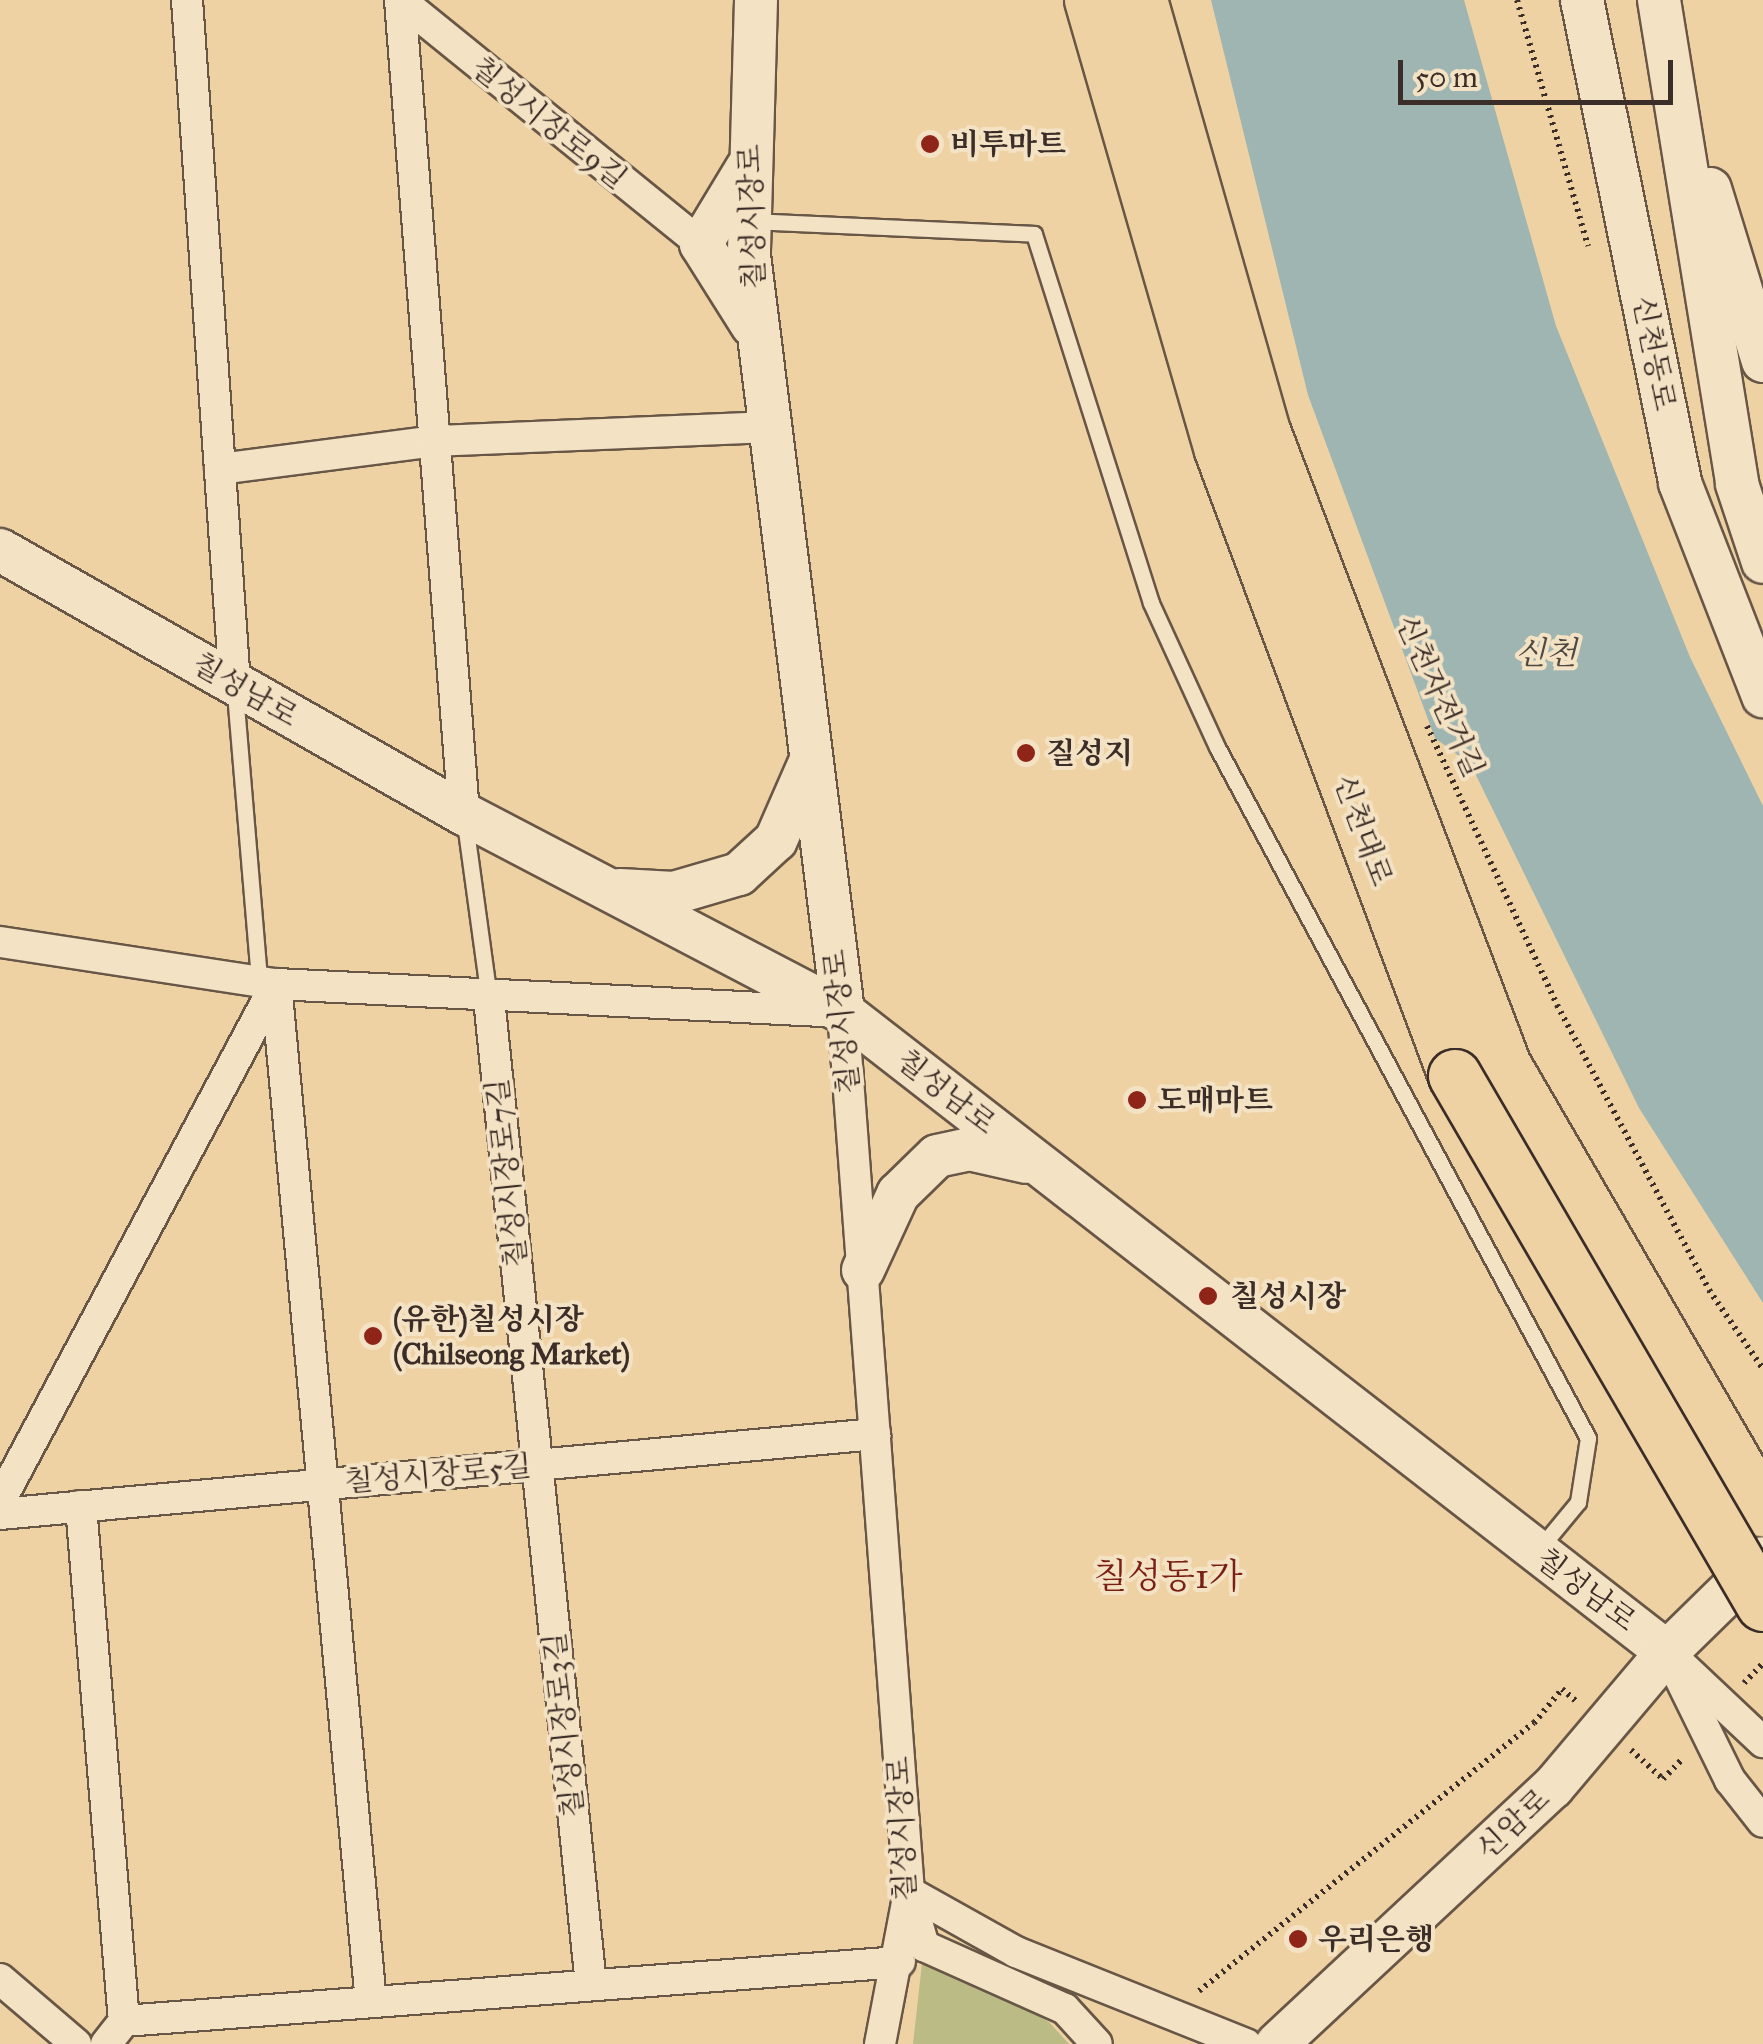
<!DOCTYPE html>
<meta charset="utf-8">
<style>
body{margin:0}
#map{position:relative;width:1763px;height:2044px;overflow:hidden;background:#eed2a4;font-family:"IM FELL Great Primer","Noto Serif KR",serif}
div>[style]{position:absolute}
.green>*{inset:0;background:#babb85}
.water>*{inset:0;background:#9eb5b1}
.path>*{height:6px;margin-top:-3px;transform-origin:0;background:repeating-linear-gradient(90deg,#3b2d27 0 2.5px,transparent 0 7.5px)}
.roads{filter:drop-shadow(2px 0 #685646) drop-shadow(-2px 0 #685646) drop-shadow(0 2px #685646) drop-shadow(0 -2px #685646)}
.lane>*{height:15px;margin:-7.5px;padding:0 7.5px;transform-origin:7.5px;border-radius:7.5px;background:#f4e2c4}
.street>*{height:30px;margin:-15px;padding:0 15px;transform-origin:15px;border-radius:15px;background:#f4e2c4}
.secondary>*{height:42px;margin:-21px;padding:0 21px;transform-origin:21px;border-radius:21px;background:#f4e2c4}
.highway>*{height:52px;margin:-26px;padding:0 26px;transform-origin:26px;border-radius:26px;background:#eed2a4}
.bridges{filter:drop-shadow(2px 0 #3b2d27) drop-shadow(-2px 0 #3b2d27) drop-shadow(0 2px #3b2d27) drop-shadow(0 -2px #3b2d27)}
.highway-bridge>*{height:52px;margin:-26px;padding:0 26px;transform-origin:26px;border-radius:26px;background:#eed2a4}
.dots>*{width:28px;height:28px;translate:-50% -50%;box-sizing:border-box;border:5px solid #f4e2c4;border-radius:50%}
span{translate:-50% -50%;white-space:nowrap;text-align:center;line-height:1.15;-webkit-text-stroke:8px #f4e2c4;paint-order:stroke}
.street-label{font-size:30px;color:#3b2d27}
.poi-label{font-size:30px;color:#3b2d27;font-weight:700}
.left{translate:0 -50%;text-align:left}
.water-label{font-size:32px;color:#4f4843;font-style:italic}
.quarter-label{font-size:35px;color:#7a1f14}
.scale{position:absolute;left:1398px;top:60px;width:275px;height:45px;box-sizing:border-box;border:5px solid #3b2d27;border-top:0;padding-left:12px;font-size:30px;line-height:35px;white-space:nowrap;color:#3b2d27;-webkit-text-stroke:8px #f4e2c4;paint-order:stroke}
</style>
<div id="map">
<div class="green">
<i style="clip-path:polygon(924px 1946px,1049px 2022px,1069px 2044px,913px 2044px)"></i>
</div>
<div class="water">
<i style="clip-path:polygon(1211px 0,1464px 0,1556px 326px,1690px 657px,1763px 806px,1763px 1303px,1639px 1108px,1471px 765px,1435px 738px,1308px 395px)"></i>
</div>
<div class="path">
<i style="left:1517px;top:0;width:256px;rotate:73.9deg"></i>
<i style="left:1427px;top:726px;width:308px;rotate:65deg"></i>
<i style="left:1557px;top:1005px;width:323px;rotate:61.9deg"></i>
<i style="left:1709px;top:1290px;width:96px;rotate:55.6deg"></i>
<i style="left:1744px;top:1683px;width:28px;rotate:-46deg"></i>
<i style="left:1631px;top:1750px;width:43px;rotate:42.2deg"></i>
<i style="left:1663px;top:1779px;width:29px;rotate:-46deg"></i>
<i style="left:1199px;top:1991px;width:429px;rotate:-38.7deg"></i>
<i style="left:1534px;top:1723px;width:44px;rotate:-50.5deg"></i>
<i style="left:1562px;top:1689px;width:20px;rotate:41deg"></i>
</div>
<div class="roads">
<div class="lane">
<i style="left:752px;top:221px;width:282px;rotate:2.6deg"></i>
<i style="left:1034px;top:234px;width:387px;rotate:72.4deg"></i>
<i style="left:1151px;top:603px;width:158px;rotate:65.4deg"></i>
<i style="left:1217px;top:747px;width:784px;rotate:61.77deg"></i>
<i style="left:1588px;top:1438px;width:65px;rotate:98.9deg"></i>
<i style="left:1578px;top:1502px;width:60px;rotate:129.6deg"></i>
<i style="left:235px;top:693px;width:289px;rotate:85.2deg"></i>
<i style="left:465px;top:823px;width:177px;rotate:82.2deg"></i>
</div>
<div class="street">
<i style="left:187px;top:0;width:686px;rotate:85.99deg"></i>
<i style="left:400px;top:0;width:817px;rotate:85.5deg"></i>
<i style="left:400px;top:0;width:387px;rotate:39deg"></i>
<i style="left:220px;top:469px;width:217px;rotate:-7.4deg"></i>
<i style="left:435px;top:441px;width:333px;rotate:-2.4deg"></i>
<i style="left:0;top:942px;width:279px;rotate:8.7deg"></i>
<i style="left:276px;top:984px;width:568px;rotate:2.83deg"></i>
<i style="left:843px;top:1012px;width:882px;rotate:85.71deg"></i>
<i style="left:909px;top:1892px;width:155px;rotate:100.8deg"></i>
<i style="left:276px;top:984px;width:1022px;rotate:84.67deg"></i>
<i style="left:489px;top:999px;width:990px;rotate:84.09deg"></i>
<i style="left:0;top:1501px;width:586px;rotate:-61.9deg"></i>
<i style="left:81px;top:1506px;width:517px;rotate:85.23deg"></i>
<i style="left:0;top:1514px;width:879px;rotate:-5.22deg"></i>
<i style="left:1667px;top:1652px;width:143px;rotate:63.8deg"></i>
<i style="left:1730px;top:1780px;width:53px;rotate:51.8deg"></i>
<i style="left:1678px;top:1662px;width:117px;rotate:43.3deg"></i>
<i style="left:909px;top:1892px;width:123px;rotate:29.3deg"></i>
<i style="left:1016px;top:1952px;width:248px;rotate:21.8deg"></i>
<i style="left:912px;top:1905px;width:43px;rotate:73.7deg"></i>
<i style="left:924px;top:1946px;width:154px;rotate:24.1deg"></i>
<i style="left:1065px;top:2009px;width:47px;rotate:47.6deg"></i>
<i style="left:0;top:1979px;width:100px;rotate:40.5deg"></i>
<i style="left:106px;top:2044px;width:29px;rotate:-52deg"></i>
<i style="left:124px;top:2021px;width:778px;rotate:-4.35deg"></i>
</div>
<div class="secondary">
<i style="left:756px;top:0;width:255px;rotate:91.6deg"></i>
<i style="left:749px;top:255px;width:763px;rotate:82.92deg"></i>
<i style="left:1582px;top:0;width:493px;rotate:78.5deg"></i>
<i style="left:1680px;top:483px;width:229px;rotate:68.7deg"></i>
<i style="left:1659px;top:0;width:490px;rotate:80.8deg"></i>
<i style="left:1737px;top:484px;width:82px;rotate:71.6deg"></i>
<i style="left:747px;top:168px;width:89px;rotate:121.2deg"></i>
<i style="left:701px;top:244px;width:96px;rotate:57.8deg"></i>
<i style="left:1710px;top:189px;width:180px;rotate:72.9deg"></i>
<i style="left:0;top:550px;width:534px;rotate:29.64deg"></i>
<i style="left:464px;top:814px;width:428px;rotate:27.6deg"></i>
<i style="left:843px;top:1012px;width:1043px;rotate:37.84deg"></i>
<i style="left:620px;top:890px;width:54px;rotate:3.2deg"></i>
<i style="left:674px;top:893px;width:68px;rotate:-16.3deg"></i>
<i style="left:739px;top:874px;width:50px;rotate:-42.6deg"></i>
<i style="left:776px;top:840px;width:85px;rotate:-66.4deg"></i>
<i style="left:863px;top:1270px;width:84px;rotate:-65.3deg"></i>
<i style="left:898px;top:1194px;width:54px;rotate:-44.3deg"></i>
<i style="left:937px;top:1156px;width:33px;rotate:-12deg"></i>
<i style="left:969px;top:1149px;width:58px;rotate:12.8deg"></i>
<i style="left:1277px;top:2044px;width:377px;rotate:-43deg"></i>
<i style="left:1553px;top:1787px;width:177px;rotate:-49.8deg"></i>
<i style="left:1667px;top:1652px;width:134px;rotate:-44.4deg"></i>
</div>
<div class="highway">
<i style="left:1091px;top:0;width:468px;rotate:73.9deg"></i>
<i style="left:1221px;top:450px;width:668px;rotate:69.5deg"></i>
<i style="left:1141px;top:0;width:451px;rotate:74.1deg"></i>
<i style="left:1265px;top:434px;width:676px;rotate:69.21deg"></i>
<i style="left:1505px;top:1066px;width:514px;rotate:59.84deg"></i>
</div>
</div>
<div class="bridges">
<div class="highway-bridge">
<i style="left:1455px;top:1076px;width:612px;rotate:59.79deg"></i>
</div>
</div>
<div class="dots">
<i style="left:930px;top:144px;background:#8f2418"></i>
<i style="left:1026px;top:753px;background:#8f2418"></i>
<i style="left:1137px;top:1100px;background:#8f2418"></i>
<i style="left:1208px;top:1296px;background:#8f2418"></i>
<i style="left:373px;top:1336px;background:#8f2418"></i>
<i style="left:1298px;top:1939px;background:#8f2418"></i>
</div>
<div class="street-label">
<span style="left:549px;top:123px;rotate:39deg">칠성시장로9길</span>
<span style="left:752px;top:217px;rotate:-92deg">칠성시장로</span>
<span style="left:1654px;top:353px;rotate:79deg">신천동로</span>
<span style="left:245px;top:690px;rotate:30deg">칠성남로</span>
<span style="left:1440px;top:696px;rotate:66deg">신천자전거길</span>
<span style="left:1363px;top:830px;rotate:70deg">신천대로</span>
<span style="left:842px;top:1022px;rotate:-96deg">칠성시장로</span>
<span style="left:946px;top:1092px;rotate:38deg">칠성남로</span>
<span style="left:507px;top:1173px;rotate:-96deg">칠성시장로7길</span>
<span style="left:438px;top:1474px;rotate:-5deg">칠성시장로5길</span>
<span style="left:1586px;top:1590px;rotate:37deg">칠성남로</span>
<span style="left:564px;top:1725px;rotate:-96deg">칠성시장로3길</span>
<span style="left:1513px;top:1824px;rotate:-43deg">신암로</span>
<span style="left:902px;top:1829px;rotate:-93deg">칠성시장로</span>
</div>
<div class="poi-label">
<span class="left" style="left:950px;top:144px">비투마트</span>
<span class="left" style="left:1046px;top:753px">질성지</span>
<span class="left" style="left:1157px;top:1100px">도매마트</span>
<span class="left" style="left:1230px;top:1296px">칠성시장</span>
<span class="left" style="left:393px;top:1336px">(유한)칠성시장<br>(Chilseong Market)</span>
<span class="left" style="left:1318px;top:1939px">우리은행</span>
</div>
<div class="water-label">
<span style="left:1546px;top:654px">신천</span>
</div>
<div class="quarter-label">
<span style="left:1168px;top:1577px">칠성동1가</span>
</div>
<div class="scale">50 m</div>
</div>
